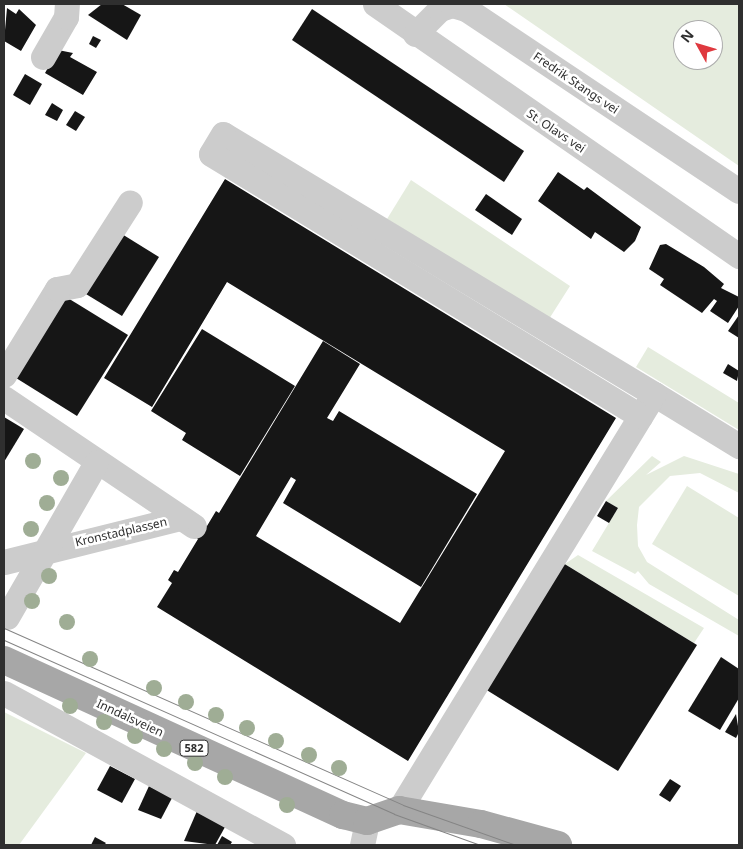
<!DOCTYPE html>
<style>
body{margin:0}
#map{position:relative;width:743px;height:849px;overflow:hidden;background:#fff;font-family:"Noto Sans",sans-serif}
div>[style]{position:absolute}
.green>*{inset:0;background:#e5ecde}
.building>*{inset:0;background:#161616}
.minor>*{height:25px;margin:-12.5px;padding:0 12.5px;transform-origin:12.5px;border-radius:12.5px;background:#ccc}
.major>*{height:28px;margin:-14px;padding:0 14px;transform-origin:14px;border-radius:14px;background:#a7a7a7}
.tram>*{height:1px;margin:-0.5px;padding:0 0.5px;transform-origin:0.5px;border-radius:0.5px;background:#848484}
.trees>*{width:16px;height:16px;margin:-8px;border-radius:50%;background:#9fad95}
span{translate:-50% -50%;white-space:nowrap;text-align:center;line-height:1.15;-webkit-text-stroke:5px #fff;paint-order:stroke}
.shield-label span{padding:1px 4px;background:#fff;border:1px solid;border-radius:4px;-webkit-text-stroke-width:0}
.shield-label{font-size:11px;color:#2f2f2f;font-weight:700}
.street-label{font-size:12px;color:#2f2f2f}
.frame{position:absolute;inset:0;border:5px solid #2f2f2f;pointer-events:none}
.north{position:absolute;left:673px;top:20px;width:50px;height:50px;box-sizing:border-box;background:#fff;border:1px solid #acacac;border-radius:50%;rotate:309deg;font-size:14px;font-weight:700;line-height:20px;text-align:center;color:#2f2f2f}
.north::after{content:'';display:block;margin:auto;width:18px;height:22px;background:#df393f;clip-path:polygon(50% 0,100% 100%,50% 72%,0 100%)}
</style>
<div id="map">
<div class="green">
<i style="clip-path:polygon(evenodd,504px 4px,739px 4px,739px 166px,504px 4px,683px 30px,713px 30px,713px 60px,683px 60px,683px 30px)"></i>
<i style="clip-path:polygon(411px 180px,570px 286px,549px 319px,387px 219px)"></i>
<i style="clip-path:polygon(648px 347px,739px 403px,739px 430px,636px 367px)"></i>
<i style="clip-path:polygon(652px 456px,661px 462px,646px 475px,684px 456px,739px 474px,739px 493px,700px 473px,670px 476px,639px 507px,637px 525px,638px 546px,647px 562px,739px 620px,739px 636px,649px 584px,638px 571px,635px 574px,592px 551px,618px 508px,606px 501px)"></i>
<i style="clip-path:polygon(687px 486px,739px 518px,739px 596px,652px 544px)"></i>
<i style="clip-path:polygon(578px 555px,704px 628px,694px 643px,565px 564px)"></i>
<i style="clip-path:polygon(4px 712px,86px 753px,19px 845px,4px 845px)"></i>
</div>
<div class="building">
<i style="clip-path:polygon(102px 4px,122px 4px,141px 15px,127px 40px,88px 15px)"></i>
<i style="clip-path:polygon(7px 8px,16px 14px,19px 9px,36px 25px,21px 51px,4px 41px)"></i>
<i style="clip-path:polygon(312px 9px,524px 151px,504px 182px,292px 40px)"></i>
<i style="clip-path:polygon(93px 36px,101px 40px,96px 48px,89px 44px)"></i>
<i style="clip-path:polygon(58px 50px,73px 53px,70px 57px,97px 72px,83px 95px,45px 73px)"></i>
<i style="clip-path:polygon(25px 74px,42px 84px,30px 105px,13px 95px)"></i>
<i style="clip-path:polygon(52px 103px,63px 110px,57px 121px,45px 115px)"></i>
<i style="clip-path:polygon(75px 111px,85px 117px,76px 131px,66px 125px)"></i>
<i style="clip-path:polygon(558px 172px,584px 190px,587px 187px,641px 227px,635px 241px,624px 252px,595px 232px,591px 239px,538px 201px)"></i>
<i style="clip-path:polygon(225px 179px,616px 418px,408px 761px,157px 607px,172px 583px,168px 580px,174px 570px,178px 572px,198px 539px,190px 533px,197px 520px,207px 526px,216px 511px,219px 513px,323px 341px,360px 364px,327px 418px,333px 421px,339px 411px,477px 494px,421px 587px,283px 503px,296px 480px,291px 477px,256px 536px,400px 623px,505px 451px,227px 282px,152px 407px,104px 378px)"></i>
<i style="clip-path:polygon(486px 194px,522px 219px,512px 235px,475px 210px)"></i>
<i style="clip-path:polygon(117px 231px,159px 257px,122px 316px,81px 291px)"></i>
<i style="clip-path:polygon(666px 244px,704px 267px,724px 284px,721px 288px,739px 297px,739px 306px,728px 323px,710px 311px,717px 301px,714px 299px,702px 313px,660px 285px,664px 279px,649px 269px,660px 245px)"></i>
<i style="clip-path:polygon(58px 292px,128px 335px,77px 416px,8px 373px)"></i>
<i style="clip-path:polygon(739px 315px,739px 338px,728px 331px)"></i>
<i style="clip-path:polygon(202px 329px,295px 386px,240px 476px,182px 440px,186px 433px,151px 411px)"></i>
<i style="clip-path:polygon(728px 364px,739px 371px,737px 381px,723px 373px)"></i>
<i style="clip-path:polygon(4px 417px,24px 429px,4px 462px)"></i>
<i style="clip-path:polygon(606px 501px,618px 508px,609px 523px,597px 516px)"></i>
<i style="clip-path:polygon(563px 563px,697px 645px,618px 771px,485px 689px)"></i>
<i style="clip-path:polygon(721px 657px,739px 669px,739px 698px,720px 730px,688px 711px)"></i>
<i style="clip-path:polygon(736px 714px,739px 732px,736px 738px,725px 732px)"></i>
<i style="clip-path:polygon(110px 766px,135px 779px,122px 803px,97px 790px)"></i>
<i style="clip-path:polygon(670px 779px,681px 786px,670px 802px,659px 795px)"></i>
<i style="clip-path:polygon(149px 786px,172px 798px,161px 819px,138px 810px)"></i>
<i style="clip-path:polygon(197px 811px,225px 827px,215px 845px,184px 841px)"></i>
<i style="clip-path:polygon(222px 836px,232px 842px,230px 845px,217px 845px)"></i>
<i style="clip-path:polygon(95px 837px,106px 843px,104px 845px,91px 845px)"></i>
</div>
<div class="minor">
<i style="left:375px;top:4px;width:443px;rotate:34.7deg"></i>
<i style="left:415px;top:34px;width:35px;rotate:-45deg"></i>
<i style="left:440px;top:9px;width:13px;rotate:-18deg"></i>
<i style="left:452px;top:5px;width:15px;rotate:16deg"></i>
<i style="left:466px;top:9px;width:328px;rotate:33.7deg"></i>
<i style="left:43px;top:57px;width:46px;rotate:-60.1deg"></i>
<i style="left:66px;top:17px;width:13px;rotate:-86deg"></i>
<i style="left:4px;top:375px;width:101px;rotate:-58.4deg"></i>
<i style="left:57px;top:289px;width:20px;rotate:-11deg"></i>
<i style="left:77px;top:285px;width:98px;rotate:-57.4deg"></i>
<i style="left:654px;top:394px;width:100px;rotate:31.5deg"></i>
<i style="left:4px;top:398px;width:229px;rotate:34deg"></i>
<i style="left:4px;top:562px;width:182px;rotate:-14deg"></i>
<i style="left:7px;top:617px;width:178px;rotate:-60deg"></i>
<i style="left:4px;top:693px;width:318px;rotate:28.6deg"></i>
<i style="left:399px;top:810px;width:488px;rotate:-58.5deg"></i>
<i style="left:654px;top:394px;width:503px;rotate:-148.9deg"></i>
<i style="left:223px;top:134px;width:23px;rotate:121deg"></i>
<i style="left:211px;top:154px;width:503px;rotate:31.41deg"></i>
<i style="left:362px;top:845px;width:25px;rotate:-78deg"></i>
</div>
<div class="major">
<i style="left:4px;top:660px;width:373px;rotate:24.6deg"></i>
<i style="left:343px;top:815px;width:25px;rotate:14deg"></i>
<i style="left:367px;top:821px;width:34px;rotate:-19deg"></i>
<i style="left:399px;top:810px;width:83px;rotate:9.7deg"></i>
<i style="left:481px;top:824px;width:80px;rotate:15.3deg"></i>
</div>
<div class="tram">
<i style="left:4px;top:628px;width:436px;rotate:23.9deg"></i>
<i style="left:403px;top:805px;width:120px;rotate:19.5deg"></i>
<i style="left:4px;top:640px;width:427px;rotate:24deg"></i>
<i style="left:394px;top:814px;width:91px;rotate:19.8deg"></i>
</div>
<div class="trees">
<i style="left:33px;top:461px"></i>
<i style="left:61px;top:478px"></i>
<i style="left:47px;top:503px"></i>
<i style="left:31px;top:529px"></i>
<i style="left:49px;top:576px"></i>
<i style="left:32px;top:601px"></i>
<i style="left:67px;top:622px"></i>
<i style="left:90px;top:659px"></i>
<i style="left:154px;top:688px"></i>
<i style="left:186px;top:702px"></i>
<i style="left:70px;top:706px"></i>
<i style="left:216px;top:715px"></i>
<i style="left:104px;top:722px"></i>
<i style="left:247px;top:728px"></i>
<i style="left:135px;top:736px"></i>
<i style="left:276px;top:741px"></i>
<i style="left:164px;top:749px"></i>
<i style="left:309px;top:755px"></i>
<i style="left:195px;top:763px"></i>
<i style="left:339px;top:768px"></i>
<i style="left:225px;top:777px"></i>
<i style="left:287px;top:805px"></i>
</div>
<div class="shield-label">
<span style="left:194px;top:748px">582</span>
</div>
<div class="street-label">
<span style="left:576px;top:83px;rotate:34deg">Fredrik Stangs vei</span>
<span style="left:556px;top:131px;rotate:34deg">St. Olavs vei</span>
<span style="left:121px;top:532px;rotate:-13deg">Kronstadplassen</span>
<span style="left:130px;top:718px;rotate:25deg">Inndalsveien</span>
</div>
<div class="frame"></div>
<div class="north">N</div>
</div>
